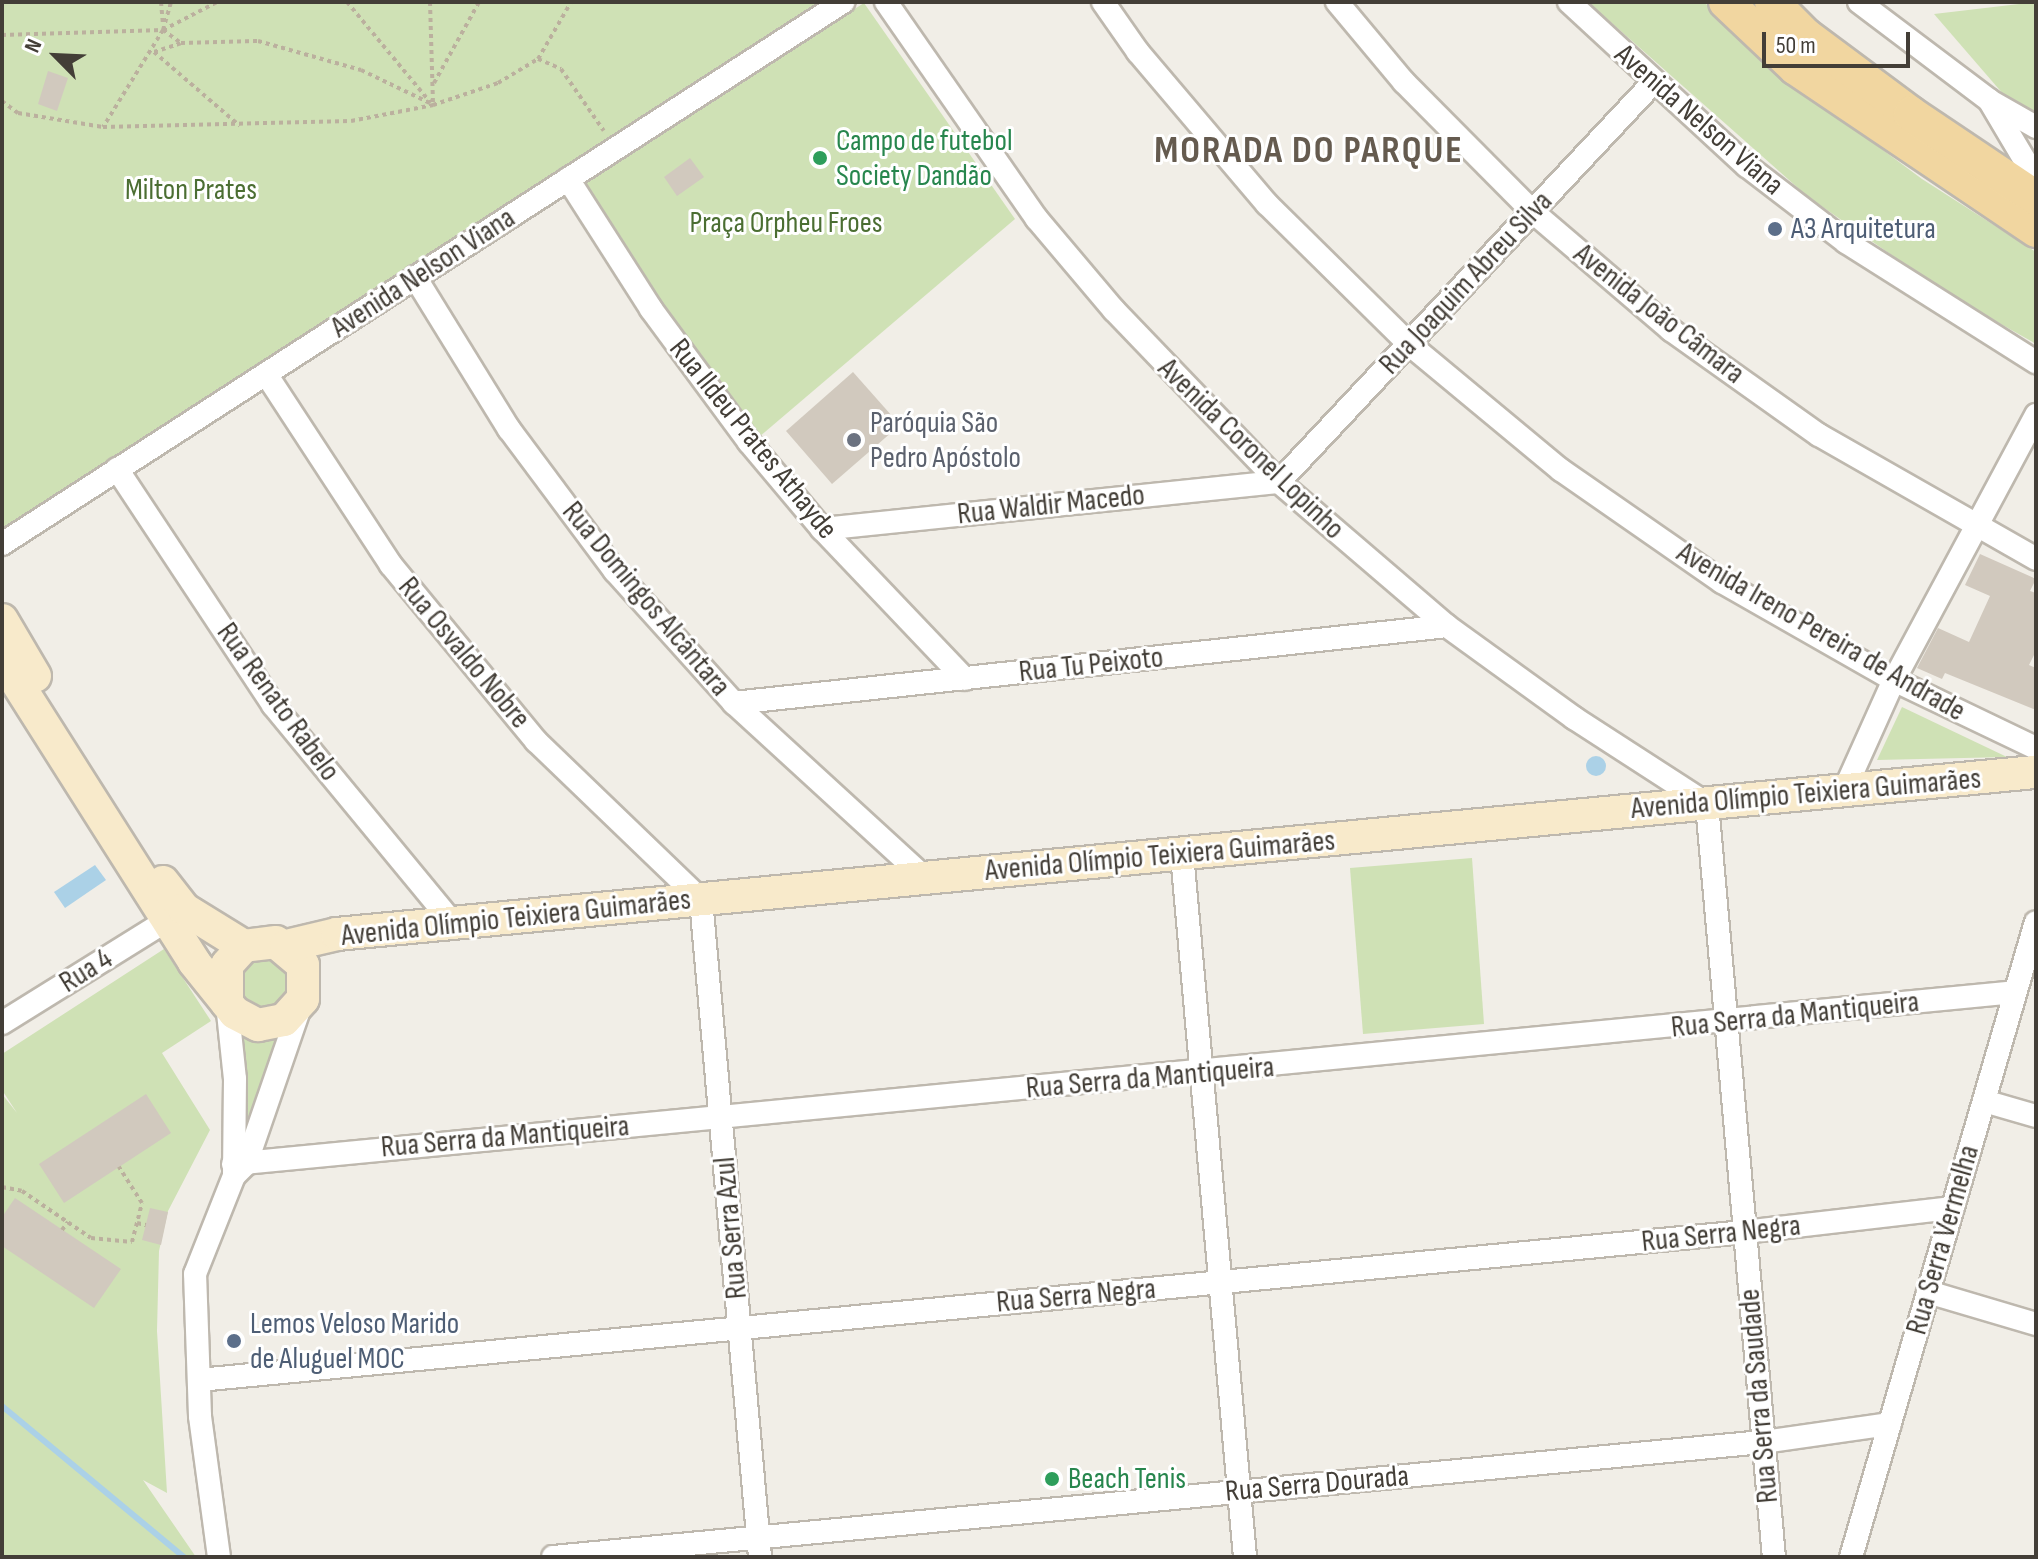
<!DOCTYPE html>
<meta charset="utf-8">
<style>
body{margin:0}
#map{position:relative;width:2038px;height:1559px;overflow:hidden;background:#f1eee7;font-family:"Sofia Sans Condensed",sans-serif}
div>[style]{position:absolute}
.green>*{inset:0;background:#cfe1b5}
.water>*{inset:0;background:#abd1e7}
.round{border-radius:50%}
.stream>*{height:6px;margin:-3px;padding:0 3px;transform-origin:3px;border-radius:3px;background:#abd1e7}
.building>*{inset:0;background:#d1c9be}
.path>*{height:4px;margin-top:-2px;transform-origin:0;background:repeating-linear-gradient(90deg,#bbb09e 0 4px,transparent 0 8px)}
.roads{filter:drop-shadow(2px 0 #beb8ae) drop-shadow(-2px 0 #beb8ae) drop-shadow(0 2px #beb8ae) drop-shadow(0 -2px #beb8ae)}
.street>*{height:22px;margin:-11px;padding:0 11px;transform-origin:11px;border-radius:11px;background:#fff}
.secondary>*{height:32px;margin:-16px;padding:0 16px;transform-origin:16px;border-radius:16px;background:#f8eacb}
.primary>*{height:34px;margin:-17px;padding:0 17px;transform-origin:17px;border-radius:17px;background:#f1d6a0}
.dots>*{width:22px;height:22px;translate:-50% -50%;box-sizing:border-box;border:4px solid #fff;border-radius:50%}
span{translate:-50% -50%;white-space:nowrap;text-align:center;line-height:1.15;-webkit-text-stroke:6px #fff;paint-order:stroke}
.street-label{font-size:30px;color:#433e37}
.leisure-label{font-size:30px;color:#27864d}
.left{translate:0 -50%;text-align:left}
.park-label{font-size:30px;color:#4b6e32}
.service-label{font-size:30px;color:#4e5e75}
.worship-label{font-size:30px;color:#5b616d}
.district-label{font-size:38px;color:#655b4f;font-weight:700;letter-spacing:2px}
.frame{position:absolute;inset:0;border:4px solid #433e37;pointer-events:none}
.north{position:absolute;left:16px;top:16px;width:80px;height:80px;-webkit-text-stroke:6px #fff;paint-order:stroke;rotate:294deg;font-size:22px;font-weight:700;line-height:32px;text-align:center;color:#433e37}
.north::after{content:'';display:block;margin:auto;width:28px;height:36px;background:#433e37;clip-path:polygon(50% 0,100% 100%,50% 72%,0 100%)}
.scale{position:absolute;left:1762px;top:32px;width:148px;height:36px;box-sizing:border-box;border:4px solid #433e37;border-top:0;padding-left:10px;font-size:24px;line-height:28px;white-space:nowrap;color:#433e37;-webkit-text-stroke:6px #fff;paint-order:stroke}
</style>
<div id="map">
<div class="green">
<i style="clip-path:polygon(2px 2px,821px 2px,2px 537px)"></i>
<i style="clip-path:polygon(1588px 2px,1704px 2px,1783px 76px,1922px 179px,2036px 252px,2036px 344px,1946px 293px,1807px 196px)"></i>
<i style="clip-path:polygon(2036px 2px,2036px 132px,1934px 14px)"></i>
<i style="clip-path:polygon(864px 3px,1015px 219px,759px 437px,657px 307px,577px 183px)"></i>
<i style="clip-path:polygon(1902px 707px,2007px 757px,1877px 760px)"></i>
<i style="clip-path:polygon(1472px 858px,1484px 1024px,1363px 1034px,1350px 868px)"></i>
<i style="clip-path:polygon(282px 948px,297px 1002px,243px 1014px,231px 967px)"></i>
<i style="clip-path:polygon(164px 949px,211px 1021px,162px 1053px,210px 1130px,168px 1211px,159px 1251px,157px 1331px,167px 1493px,143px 1480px,196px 1557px,2px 1557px,2px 1094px,17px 1113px,2px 1090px,2px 1054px)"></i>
<i style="clip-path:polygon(282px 1025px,278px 1056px,239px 1147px,236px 1035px)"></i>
</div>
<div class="water">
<i class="round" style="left:1586px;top:756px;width:20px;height:20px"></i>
<i style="clip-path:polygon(95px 865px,106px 880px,65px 908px,54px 892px)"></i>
</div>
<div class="stream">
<i style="left:2px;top:1406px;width:236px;rotate:39.7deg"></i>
</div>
<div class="building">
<i style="clip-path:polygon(48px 71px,68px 78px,57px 111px,38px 104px)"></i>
<i style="clip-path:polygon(690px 158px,704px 177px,677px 196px,664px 177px)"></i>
<i style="clip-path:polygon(853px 372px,900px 425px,832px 484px,786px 431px)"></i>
<i style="clip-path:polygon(1980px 554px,2036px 579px,2030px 591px,2036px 593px,2036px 651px,2029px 665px,2036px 668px,2036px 710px,1945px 673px,1942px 679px,1917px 668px,1938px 628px,1969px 642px,1990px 596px,1965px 585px)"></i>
<i style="clip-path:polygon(146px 1094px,171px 1133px,64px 1203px,39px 1164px)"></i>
<i style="clip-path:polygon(15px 1198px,121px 1269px,94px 1308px,2px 1246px,2px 1217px)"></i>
<i style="clip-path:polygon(150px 1208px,168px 1212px,161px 1245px,142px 1240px)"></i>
</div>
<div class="path">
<i style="left:161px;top:2px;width:22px;rotate:85deg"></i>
<i style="left:347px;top:2px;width:131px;rotate:50.3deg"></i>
<i style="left:430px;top:2px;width:100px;rotate:88.3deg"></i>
<i style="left:163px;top:30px;width:61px;rotate:-27.4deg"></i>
<i style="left:163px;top:30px;width:29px;rotate:-74deg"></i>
<i style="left:163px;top:30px;width:22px;rotate:36deg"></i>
<i style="left:2px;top:35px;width:161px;rotate:-1.8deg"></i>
<i style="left:163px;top:30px;width:114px;rotate:121.7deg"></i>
<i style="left:154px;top:52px;width:28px;rotate:-18deg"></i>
<i style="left:181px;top:43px;width:77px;rotate:-1.5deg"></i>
<i style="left:258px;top:41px;width:107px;rotate:15.7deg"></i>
<i style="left:361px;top:70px;width:76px;rotate:25.6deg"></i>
<i style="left:154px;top:52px;width:113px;rotate:40.7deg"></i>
<i style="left:538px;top:59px;width:66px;rotate:-59.9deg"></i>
<i style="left:434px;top:83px;width:93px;rotate:-60.9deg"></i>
<i style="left:2px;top:101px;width:20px;rotate:37deg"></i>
<i style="left:18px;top:113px;width:86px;rotate:9.4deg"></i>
<i style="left:103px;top:127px;width:248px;rotate:-1.4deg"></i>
<i style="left:351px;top:121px;width:84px;rotate:-11deg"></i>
<i style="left:433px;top:105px;width:69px;rotate:-18.7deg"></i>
<i style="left:498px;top:83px;width:47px;rotate:-31deg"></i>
<i style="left:538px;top:59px;width:25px;rotate:23deg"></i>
<i style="left:561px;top:69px;width:75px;rotate:55.3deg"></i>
<i style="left:2px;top:1187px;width:20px;rotate:11deg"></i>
<i style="left:22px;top:1191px;width:83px;rotate:34.3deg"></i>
<i style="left:91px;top:1238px;width:41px;rotate:5.6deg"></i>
<i style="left:132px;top:1242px;width:40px;rotate:-75.6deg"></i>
<i style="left:142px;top:1203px;width:43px;rotate:-122.6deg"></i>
<i style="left:137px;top:1223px;width:9px;rotate:13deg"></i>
<i style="left:62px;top:1230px;width:10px;rotate:-53deg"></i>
</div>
<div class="roads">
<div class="street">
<i style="left:886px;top:2px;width:264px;rotate:55.2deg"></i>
<i style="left:1037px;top:219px;width:119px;rotate:49.8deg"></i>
<i style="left:1114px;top:310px;width:238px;rotate:46.2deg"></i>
<i style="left:1279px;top:482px;width:221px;rotate:40.6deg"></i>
<i style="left:1447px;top:626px;width:157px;rotate:35.9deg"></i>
<i style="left:1574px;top:718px;width:158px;rotate:32.9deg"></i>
<i style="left:1707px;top:804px;width:756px;rotate:84.92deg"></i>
<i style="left:1103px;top:2px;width:61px;rotate:55deg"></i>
<i style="left:1138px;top:52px;width:199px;rotate:49.7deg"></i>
<i style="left:1267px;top:204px;width:199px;rotate:44.6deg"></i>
<i style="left:1409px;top:344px;width:197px;rotate:39.7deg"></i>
<i style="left:1561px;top:470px;width:196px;rotate:34.8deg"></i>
<i style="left:1722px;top:582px;width:198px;rotate:29.7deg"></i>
<i style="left:1894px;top:680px;width:157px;rotate:25.6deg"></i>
<i style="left:1337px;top:2px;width:104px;rotate:50.1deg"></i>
<i style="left:1404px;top:82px;width:183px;rotate:45.2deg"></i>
<i style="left:1533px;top:212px;width:182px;rotate:40.5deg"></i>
<i style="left:1671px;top:330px;width:181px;rotate:35.4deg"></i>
<i style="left:1819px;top:435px;width:250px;rotate:29.7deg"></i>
<i style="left:1569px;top:2px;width:242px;rotate:42.7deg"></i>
<i style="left:1747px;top:166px;width:125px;rotate:37.5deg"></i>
<i style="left:1846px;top:242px;width:225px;rotate:32.3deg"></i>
<i style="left:1859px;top:2px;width:163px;rotate:37deg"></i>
<i style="left:1989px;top:100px;width:92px;rotate:59.3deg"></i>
<i style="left:1992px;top:102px;width:51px;rotate:29.6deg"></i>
<i style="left:568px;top:179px;width:154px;rotate:57.4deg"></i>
<i style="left:651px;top:309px;width:165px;rotate:53.6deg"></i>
<i style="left:749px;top:442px;width:114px;rotate:50deg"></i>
<i style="left:822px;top:529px;width:207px;rotate:46.4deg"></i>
<i style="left:415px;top:277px;width:179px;rotate:58.3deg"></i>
<i style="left:509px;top:429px;width:177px;rotate:53.3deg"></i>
<i style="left:615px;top:571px;width:178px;rotate:48deg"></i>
<i style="left:734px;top:703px;width:259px;rotate:42.5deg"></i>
<i style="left:266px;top:374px;width:228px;rotate:56.8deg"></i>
<i style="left:391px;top:565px;width:228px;rotate:50.5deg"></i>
<i style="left:536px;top:741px;width:229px;rotate:43.9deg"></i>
<i style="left:701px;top:900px;width:660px;rotate:84.87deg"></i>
<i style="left:117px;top:469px;width:283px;rotate:56.5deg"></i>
<i style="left:273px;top:705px;width:283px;rotate:50.5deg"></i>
<i style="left:822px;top:529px;width:459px;rotate:-5.9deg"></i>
<i style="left:1279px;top:482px;width:545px;rotate:-46.86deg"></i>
<i style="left:2px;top:544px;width:1001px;rotate:-32.8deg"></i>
<i style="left:734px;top:703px;width:717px;rotate:-6.16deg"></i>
<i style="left:1844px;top:791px;width:122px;rotate:-65.8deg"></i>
<i style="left:1894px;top:680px;width:301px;rotate:-61.8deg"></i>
<i style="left:1182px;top:854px;width:706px;rotate:84.88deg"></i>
<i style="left:227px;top:1003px;width:76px;rotate:84deg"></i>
<i style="left:235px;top:1079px;width:97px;rotate:90.6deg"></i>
<i style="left:2px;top:1023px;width:197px;rotate:-31.9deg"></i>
<i style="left:1984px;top:1101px;width:54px;rotate:16.1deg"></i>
<i style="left:233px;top:1164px;width:1790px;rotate:-5.51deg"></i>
<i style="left:1928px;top:1292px;width:113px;rotate:16.5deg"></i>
<i style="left:199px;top:1380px;width:1552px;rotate:-5.47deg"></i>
<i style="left:1744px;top:1232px;width:210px;rotate:-6.6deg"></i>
<i style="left:219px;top:1557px;width:142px;rotate:-97.7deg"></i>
<i style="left:200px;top:1416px;width:142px;rotate:-92deg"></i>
<i style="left:195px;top:1274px;width:105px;rotate:-68.3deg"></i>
<i style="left:234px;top:1176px;width:17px;rotate:-45deg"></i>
<i style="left:246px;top:1164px;width:166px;rotate:-71deg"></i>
<i style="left:553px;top:1557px;width:1215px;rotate:-5.43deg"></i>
<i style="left:1763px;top:1442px;width:128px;rotate:-8.1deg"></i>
<i style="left:1851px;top:1557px;width:661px;rotate:-73.76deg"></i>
</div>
<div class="secondary">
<i style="left:2px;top:620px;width:65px;rotate:59.5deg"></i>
<i style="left:2px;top:659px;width:359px;rotate:57.6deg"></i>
<i style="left:194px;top:962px;width:65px;rotate:51.2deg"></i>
<i style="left:235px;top:1013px;width:26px;rotate:28deg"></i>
<i style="left:258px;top:1025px;width:26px;rotate:-11deg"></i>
<i style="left:284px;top:1020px;width:28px;rotate:-48deg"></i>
<i style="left:303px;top:999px;width:34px;rotate:-90deg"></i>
<i style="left:303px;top:965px;width:35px;rotate:-140deg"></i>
<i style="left:276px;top:942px;width:32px;rotate:173deg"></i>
<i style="left:244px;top:946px;width:25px;rotate:132deg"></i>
<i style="left:227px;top:965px;width:38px;rotate:90deg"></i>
<i style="left:163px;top:882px;width:34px;rotate:52deg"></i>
<i style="left:184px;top:909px;width:70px;rotate:31.7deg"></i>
<i style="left:286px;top:946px;width:52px;rotate:-13.2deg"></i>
<i style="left:337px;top:934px;width:1707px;rotate:-5.45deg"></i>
</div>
<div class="primary">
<i style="left:1726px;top:2px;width:96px;rotate:43.3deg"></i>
<i style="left:1796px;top:68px;width:290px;rotate:34deg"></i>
<i style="left:1772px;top:2px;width:48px;rotate:45deg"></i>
<i style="left:1806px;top:36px;width:131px;rotate:36.6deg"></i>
<i style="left:1911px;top:114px;width:151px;rotate:33.9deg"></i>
</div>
</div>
<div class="dots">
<i style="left:820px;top:158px;background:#2e9e5b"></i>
<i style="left:1775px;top:229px;background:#5c6f8a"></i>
<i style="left:854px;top:440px;background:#6b7280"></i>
<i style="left:234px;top:1341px;background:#5c6f8a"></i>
<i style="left:1052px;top:1479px;background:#2e9e5b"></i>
</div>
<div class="street-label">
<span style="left:1699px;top:120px;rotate:41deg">Avenida Nelson Viana</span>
<span style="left:423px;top:273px;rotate:-33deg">Avenida Nelson Viana</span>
<span style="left:1466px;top:283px;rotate:-47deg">Rua Joaquim Abreu Silva</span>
<span style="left:1659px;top:314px;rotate:38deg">Avenida João Câmara</span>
<span style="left:753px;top:439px;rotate:51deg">Rua Ildeu Prates Athayde</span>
<span style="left:1251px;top:449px;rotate:44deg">Avenida Coronel Lopinho</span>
<span style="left:1051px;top:505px;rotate:-6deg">Rua Waldir Macedo</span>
<span style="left:646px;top:599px;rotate:50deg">Rua Domingos Alcântara</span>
<span style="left:1821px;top:632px;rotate:30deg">Avenida Ireno Pereira de Andrade</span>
<span style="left:464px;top:653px;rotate:50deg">Rua Osvaldo Nobre</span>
<span style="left:1091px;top:665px;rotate:-6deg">Rua Tu Peixoto</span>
<span style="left:278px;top:702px;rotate:54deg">Rua Renato Rabelo</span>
<span style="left:1806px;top:794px;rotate:-5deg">Avenida Olímpio Teixiera Guimarães</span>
<span style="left:1160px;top:856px;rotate:-5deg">Avenida Olímpio Teixiera Guimarães</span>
<span style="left:516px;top:918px;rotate:-6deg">Avenida Olímpio Teixiera Guimarães</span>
<span style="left:86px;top:971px;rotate:-32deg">Rua 4</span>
<span style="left:1795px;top:1015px;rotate:-6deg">Rua Serra da Mantiqueira</span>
<span style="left:1150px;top:1078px;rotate:-5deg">Rua Serra da Mantiqueira</span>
<span style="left:505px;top:1137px;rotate:-5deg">Rua Serra da Mantiqueira</span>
<span style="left:731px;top:1228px;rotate:-95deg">Rua Serra Azul</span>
<span style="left:1721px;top:1234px;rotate:-6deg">Rua Serra Negra</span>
<span style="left:1943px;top:1240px;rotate:-74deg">Rua Serra Vermelha</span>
<span style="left:1076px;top:1296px;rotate:-5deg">Rua Serra Negra</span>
<span style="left:1759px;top:1396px;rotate:-95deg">Rua Serra da Saudade</span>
<span style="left:1317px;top:1484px;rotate:-5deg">Rua Serra Dourada</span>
</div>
<div class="leisure-label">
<span class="left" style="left:836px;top:158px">Campo de futebol<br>Society Dandão</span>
<span class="left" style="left:1068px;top:1479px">Beach Tenis</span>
</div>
<div class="park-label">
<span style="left:191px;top:190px">Milton Prates</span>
<span style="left:786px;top:223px">Praça Orpheu Froes</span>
</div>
<div class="service-label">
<span class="left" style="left:1791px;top:229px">A3 Arquitetura</span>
<span class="left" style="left:250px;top:1341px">Lemos Veloso Marido<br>de Aluguel MOC</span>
</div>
<div class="worship-label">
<span class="left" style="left:870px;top:440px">Paróquia São<br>Pedro Apóstolo</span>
</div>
<div class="district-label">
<span style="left:1309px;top:151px">MORADA DO PARQUE</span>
</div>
<div class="frame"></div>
<div class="north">N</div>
<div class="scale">50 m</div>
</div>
